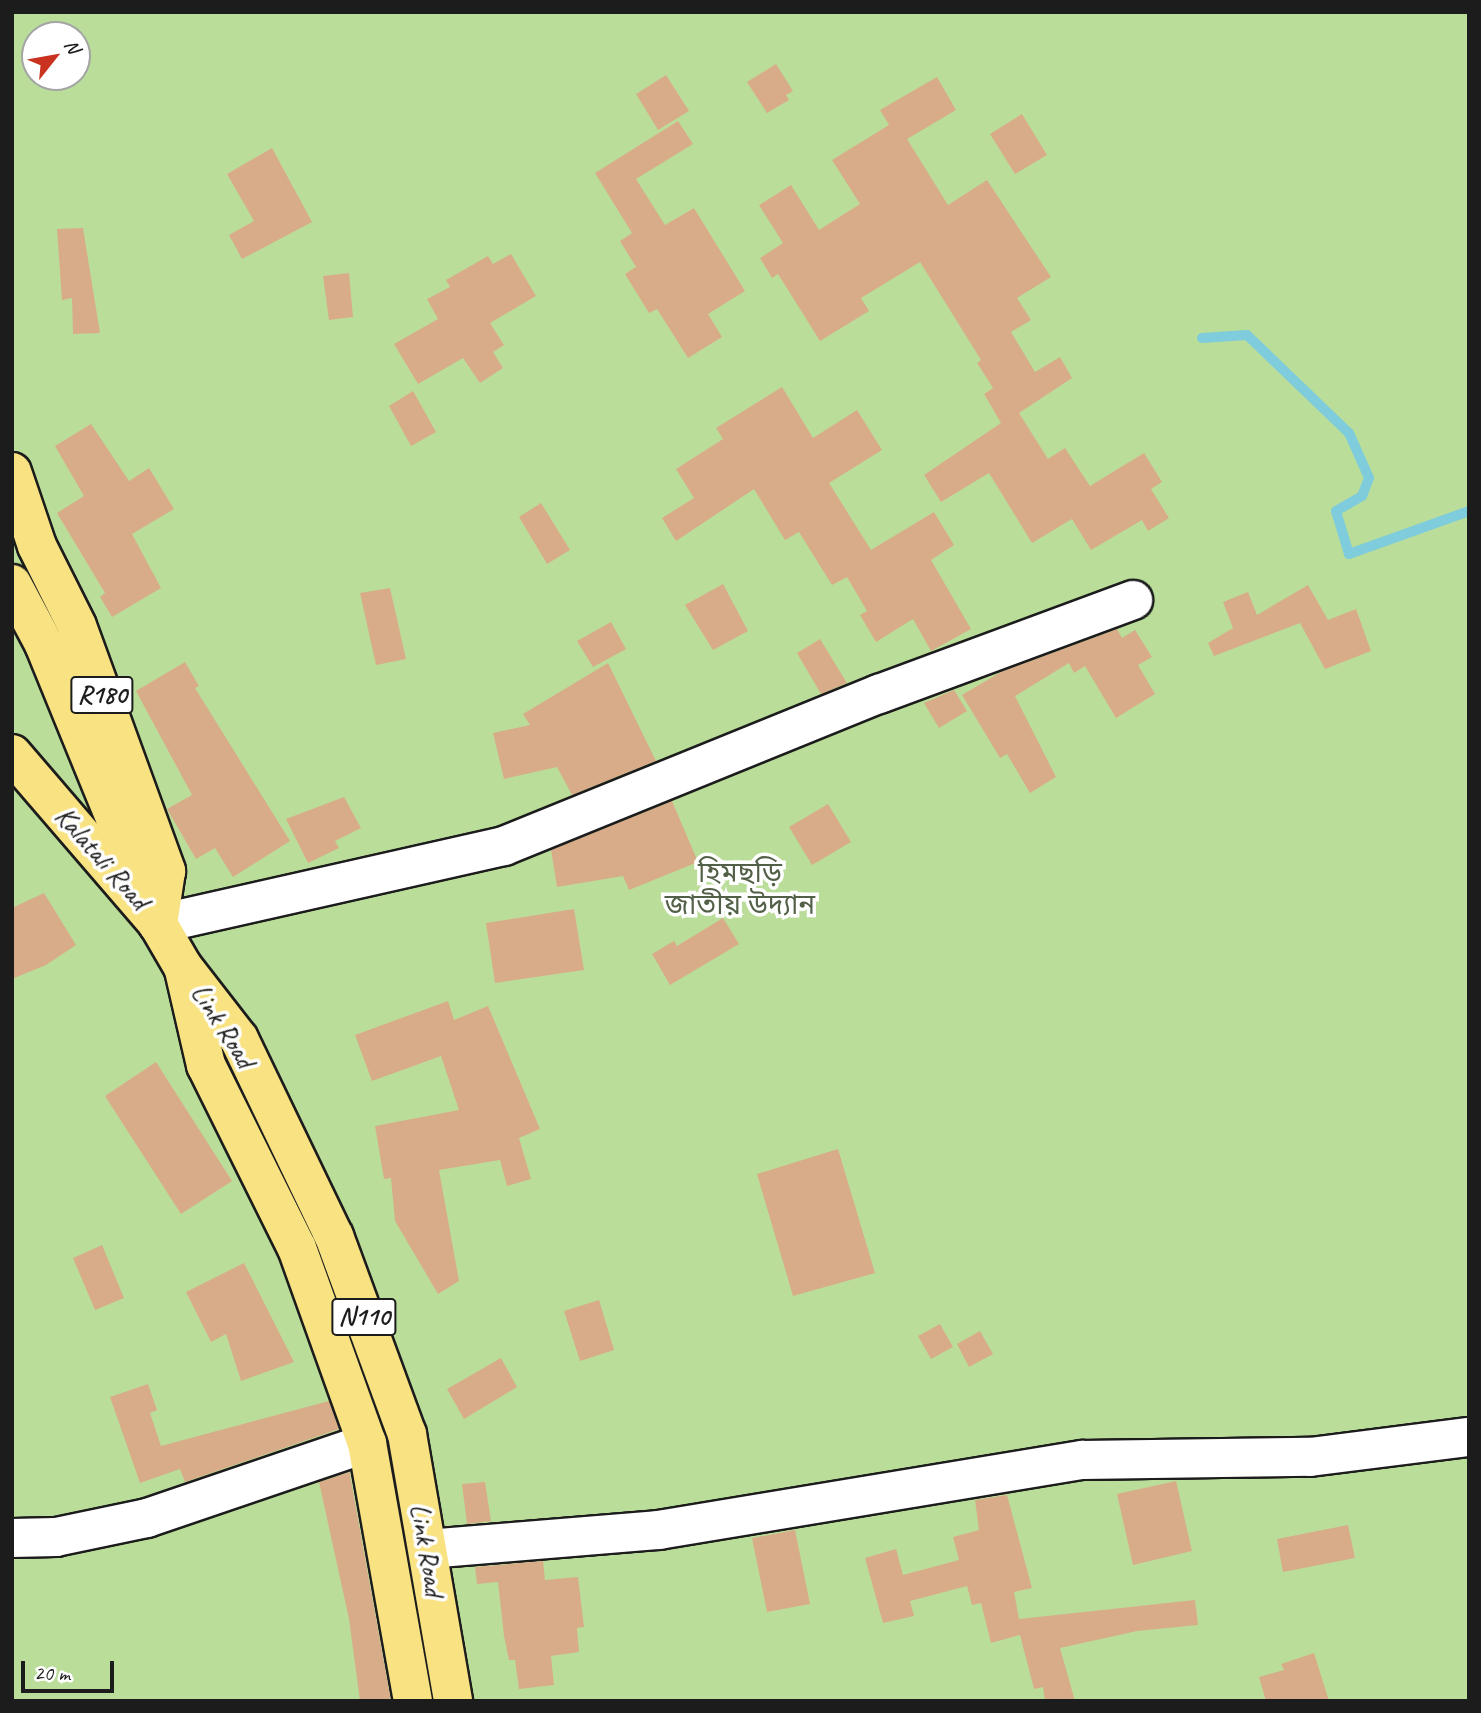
<!DOCTYPE html>
<meta charset="utf-8">
<style>
body{margin:0}
#map{position:relative;width:1481px;height:1713px;overflow:hidden;background:#f7eee7;font-family:Caveat,"Noto Sans Bengali",sans-serif}
div>[style]{position:absolute}
.green>*{inset:0;background:#bade99}
.stream>*{height:10px;margin:-5px;padding:0 5px;transform-origin:5px;border-radius:5px;background:#7eccdc}
.building>*{inset:0;background:#d8ac89}
.roads{filter:drop-shadow(2px 0 #1c1c1c) drop-shadow(-2px 0 #1c1c1c) drop-shadow(0 2px #1c1c1c) drop-shadow(0 -2px #1c1c1c)}
.minor>*{height:38px;margin:-19px;padding:0 19px;transform-origin:19px;border-radius:19px;background:#fff}
.major>*{height:38px;margin:-19px;padding:0 19px;transform-origin:19px;border-radius:19px;background:#f8e281}
.highway>*{height:38px;margin:-19px;padding:0 19px;transform-origin:19px;border-radius:19px;background:#f8e281}
span{translate:-50% -50%;white-space:nowrap;text-align:center;line-height:1.15;-webkit-text-stroke:7px #fff;paint-order:stroke}
.shield-label span{padding:2px 5px;background:#fff;border:2px solid;border-radius:5px;-webkit-text-stroke-width:0}
.shield-label{font-size:26px;color:#1c1c1c;font-weight:700}
.street-label{font-size:28px;color:#1c1c1c}
.park-label{font-size:28px;color:#536048}
.frame{position:absolute;inset:0;border:14px solid #1c1c1c;pointer-events:none}
.north{position:absolute;left:21px;top:21px;width:70px;height:70px;box-sizing:border-box;background:#fff;border:2px solid #a4a4a4;border-radius:50%;rotate:59deg;font-size:19px;font-weight:700;line-height:28px;text-align:center;color:#1c1c1c}
.north::after{content:'';display:block;margin:auto;width:24px;height:32px;background:#c8321e;clip-path:polygon(50% 0,100% 100%,50% 72%,0 100%)}
.scale{position:absolute;left:21px;top:1661px;width:93px;height:32px;box-sizing:border-box;border:4px solid #1c1c1c;border-top:0;padding-left:9px;font-size:21px;line-height:24px;white-space:nowrap;color:#1c1c1c;-webkit-text-stroke:5px #fff;paint-order:stroke}
</style>
<div id="map">
<div class="green">
<i style="clip-path:polygon(evenodd,12px 12px,1469px 12px,1469px 1701px,12px 1701px,12px 12px,35px 35px,77px 35px,77px 77px,35px 77px,35px 35px)"></i>
</div>
<div class="stream">
<i style="left:1202px;top:338px;width:45px;rotate:-3.8deg"></i>
<i style="left:1247px;top:335px;width:141px;rotate:43.9deg"></i>
<i style="left:1349px;top:433px;width:49px;rotate:66deg"></i>
<i style="left:1369px;top:478px;width:19px;rotate:111deg"></i>
<i style="left:1362px;top:496px;width:30px;rotate:150deg"></i>
<i style="left:1336px;top:511px;width:45px;rotate:73.2deg"></i>
<i style="left:1349px;top:554px;width:127px;rotate:-19.7deg"></i>
</div>
<div class="building">
<i style="clip-path:polygon(776px 64px,793px 91px,786px 95px,789px 100px,767px 113px,747px 82px)"></i>
<i style="clip-path:polygon(666px 75px,689px 111px,658px 130px,636px 94px)"></i>
<i style="clip-path:polygon(937px 77px,956px 110px,907px 139px,948px 205px,987px 180px,1051px 277px,1017px 298px,1031px 320px,1011px 332px,1035px 372px,1060px 357px,1072px 378px,1019px 413px,1048px 459px,1065px 448px,1090px 486px,1144px 453px,1162px 482px,1151px 489px,1169px 518px,1148px 531px,1142px 520px,1091px 550px,1072px 519px,1032px 543px,989px 473px,941px 502px,924px 475px,1001px 423px,984px 394px,993px 388px,977px 363px,981px 360px,920px 262px,861px 298px,869px 311px,820px 341px,778px 274px,772px 278px,760px 258px,783px 243px,759px 205px,791px 185px,819px 230px,860px 204px,832px 160px,889px 125px,880px 110px)"></i>
<i style="clip-path:polygon(1022px 114px,1047px 155px,1015px 174px,990px 134px)"></i>
<i style="clip-path:polygon(678px 121px,693px 144px,636px 179px,665px 225px,694px 208px,745px 291px,708px 314px,722px 337px,688px 358px,657px 309px,649px 313px,625px 274px,636px 267px,620px 241px,632px 233px,595px 173px)"></i>
<i style="clip-path:polygon(272px 148px,312px 222px,242px 259px,229px 235px,254px 221px,227px 174px)"></i>
<i style="clip-path:polygon(83px 228px,100px 333px,73px 334px,72px 298px,62px 300px,57px 229px)"></i>
<i style="clip-path:polygon(511px 254px,536px 296px,490px 323px,504px 345px,493px 352px,503px 368px,480px 383px,463px 358px,418px 384px,394px 344px,438px 319px,427px 299px,450px 287px,446px 280px,488px 256px,493px 264px)"></i>
<i style="clip-path:polygon(349px 273px,353px 317px,329px 320px,323px 276px)"></i>
<i style="clip-path:polygon(782px 387px,813px 438px,857px 410px,882px 450px,829px 483px,871px 550px,934px 512px,954px 545px,931px 560px,971px 629px,931px 651px,913px 619px,876px 642px,860px 615px,867px 611px,847px 577px,832px 585px,799px 532px,785px 540px,754px 489px,676px 541px,662px 518px,694px 498px,676px 469px,723px 439px,716px 428px)"></i>
<i style="clip-path:polygon(413px 391px,436px 432px,411px 446px,389px 406px)"></i>
<i style="clip-path:polygon(91px 424px,129px 481px,149px 468px,174px 509px,132px 534px,161px 588px,112px 617px,100px 597px,105px 593px,57px 513px,84px 496px,55px 446px)"></i>
<i style="clip-path:polygon(541px 503px,570px 550px,547px 564px,519px 517px)"></i>
<i style="clip-path:polygon(723px 584px,748px 631px,713px 650px,685px 605px)"></i>
<i style="clip-path:polygon(1308px 585px,1328px 620px,1356px 609px,1371px 651px,1325px 669px,1300px 623px,1214px 656px,1208px 643px,1233px 628px,1223px 602px,1248px 592px,1257px 615px)"></i>
<i style="clip-path:polygon(390px 588px,406px 659px,376px 665px,360px 593px)"></i>
<i style="clip-path:polygon(611px 622px,626px 649px,593px 667px,577px 641px)"></i>
<i style="clip-path:polygon(1117px 629px,1122px 638px,1135px 630px,1152px 657px,1138px 665px,1155px 694px,1116px 718px,1085px 666px,1074px 673px,1069px 663px,1015px 696px,1056px 777px,1030px 793px,1007px 754px,1000px 758px,962px 695px,1001px 672px)"></i>
<i style="clip-path:polygon(820px 639px,847px 683px,821px 694px,797px 653px)"></i>
<i style="clip-path:polygon(185px 662px,199px 686px,195px 688px,290px 841px,233px 877px,215px 848px,196px 859px,167px 809px,192px 795px,136px 691px)"></i>
<i style="clip-path:polygon(608px 663px,656px 761px,572px 795px,557px 767px,504px 779px,493px 733px,530px 725px,523px 714px)"></i>
<i style="clip-path:polygon(954px 690px,967px 711px,939px 728px,924px 703px)"></i>
<i style="clip-path:polygon(344px 797px,361px 828px,335px 841px,339px 848px,308px 863px,286px 819px)"></i>
<i style="clip-path:polygon(672px 801px,698px 862px,629px 890px,623px 876px,557px 887px,551px 850px)"></i>
<i style="clip-path:polygon(828px 804px,851px 842px,812px 865px,789px 827px)"></i>
<i style="clip-path:polygon(44px 893px,76px 945px,46px 965px,12px 979px,12px 908px)"></i>
<i style="clip-path:polygon(574px 909px,584px 970px,495px 983px,486px 923px)"></i>
<i style="clip-path:polygon(723px 918px,739px 944px,670px 985px,652px 954px,674px 941px,677px 946px)"></i>
<i style="clip-path:polygon(448px 1001px,454px 1020px,488px 1006px,540px 1129px,519px 1138px,531px 1179px,507px 1186px,500px 1160px,439px 1170px,459px 1281px,438px 1294px,395px 1221px,391px 1178px,384px 1179px,375px 1126px,459px 1110px,441px 1056px,372px 1081px,355px 1035px)"></i>
<i style="clip-path:polygon(156px 1062px,232px 1181px,181px 1214px,105px 1096px)"></i>
<i style="clip-path:polygon(838px 1149px,875px 1273px,793px 1296px,757px 1174px)"></i>
<i style="clip-path:polygon(102px 1245px,124px 1298px,95px 1310px,73px 1258px)"></i>
<i style="clip-path:polygon(244px 1263px,294px 1362px,241px 1381px,226px 1334px,211px 1342px,186px 1292px)"></i>
<i style="clip-path:polygon(599px 1300px,614px 1350px,580px 1361px,564px 1311px)"></i>
<i style="clip-path:polygon(940px 1324px,953px 1347px,931px 1359px,918px 1336px)"></i>
<i style="clip-path:polygon(980px 1331px,993px 1354px,969px 1367px,957px 1344px)"></i>
<i style="clip-path:polygon(501px 1358px,517px 1387px,464px 1419px,447px 1389px)"></i>
<i style="clip-path:polygon(148px 1384px,157px 1410px,150px 1413px,161px 1446px,329px 1401px,339px 1429px,185px 1482px,180px 1469px,140px 1483px,110px 1397px)"></i>
<i style="clip-path:polygon(350px 1472px,350px 1475px,391px 1701px,360px 1701px,349px 1619px,319px 1482px)"></i>
<i style="clip-path:polygon(1176px 1481px,1192px 1551px,1133px 1565px,1117px 1494px)"></i>
<i style="clip-path:polygon(485px 1482px,491px 1521px,467px 1524px,462px 1484px)"></i>
<i style="clip-path:polygon(1007px 1495px,1032px 1588px,1014px 1592px,1019px 1619px,1195px 1600px,1198px 1625px,1137px 1631px,1060px 1648px,1075px 1701px,1045px 1701px,1043px 1687px,1034px 1689px,1020px 1635px,991px 1643px,981px 1603px,972px 1605px,967px 1586px,910px 1601px,914px 1616px,883px 1623px,865px 1558px,896px 1549px,903px 1575px,959px 1560px,953px 1537px,979px 1530px,975px 1500px)"></i>
<i style="clip-path:polygon(1348px 1525px,1355px 1558px,1283px 1572px,1277px 1539px)"></i>
<i style="clip-path:polygon(795px 1530px,810px 1604px,767px 1612px,752px 1538px)"></i>
<i style="clip-path:polygon(543px 1561px,545px 1580px,578px 1577px,584px 1627px,577px 1628px,579px 1652px,551px 1656px,554px 1685px,519px 1689px,515px 1660px,509px 1660px,504px 1636px,498px 1582px,477px 1584px,475px 1567px)"></i>
<i style="clip-path:polygon(1314px 1653px,1329px 1701px,1266px 1701px,1259px 1677px,1284px 1670px,1281px 1664px)"></i>
</div>
<div class="roads">
<div class="minor">
<i style="left:158px;top:924px;width:355px;rotate:-12.7deg"></i>
<i style="left:504px;top:846px;width:405px;rotate:-22.1deg"></i>
<i style="left:879px;top:694px;width:271px;rotate:-20.3deg"></i>
<i style="left:12px;top:1538px;width:44px;rotate:-1.3deg"></i>
<i style="left:56px;top:1537px;width:93px;rotate:-11.8deg"></i>
<i style="left:147px;top:1518px;width:232px;rotate:-18.8deg"></i>
<i style="left:428px;top:1549px;width:232px;rotate:-4.7deg"></i>
<i style="left:659px;top:1530px;width:429px;rotate:-9.4deg"></i>
<i style="left:1082px;top:1460px;width:228px;rotate:-0.8deg"></i>
<i style="left:1310px;top:1457px;width:160px;rotate:-7.2deg"></i>
</div>
<div class="major">
<i style="left:12px;top:472px;width:78px;rotate:71.3deg"></i>
<i style="left:37px;top:546px;width:89px;rotate:63.4deg"></i>
<i style="left:77px;top:626px;width:261px;rotate:70deg"></i>
<i style="left:166px;top:871px;width:54px;rotate:98.6deg"></i>
<i style="left:12px;top:584px;width:68px;rotate:61.9deg"></i>
<i style="left:44px;top:644px;width:297px;rotate:67.8deg"></i>
</div>
<div class="highway">
<i style="left:12px;top:754px;width:224px;rotate:49.3deg"></i>
<i style="left:158px;top:924px;width:50px;rotate:59.8deg"></i>
<i style="left:183px;top:967px;width:91px;rotate:52.1deg"></i>
<i style="left:239px;top:1039px;width:219px;rotate:64.3deg"></i>
<i style="left:334px;top:1236px;width:211px;rotate:69.8deg"></i>
<i style="left:407px;top:1434px;width:271px;rotate:80.2deg"></i>
<i style="left:184px;top:970px;width:98px;rotate:77deg"></i>
<i style="left:206px;top:1065px;width:204px;rotate:63.6deg"></i>
<i style="left:297px;top:1248px;width:207px;rotate:70.3deg"></i>
<i style="left:367px;top:1443px;width:262px;rotate:79.9deg"></i>
</div>
</div>
<div class="shield-label">
<span style="left:102px;top:695px">R180</span>
<span style="left:364px;top:1317px">N110</span>
</div>
<div class="street-label">
<span style="left:102px;top:858px;rotate:49deg">Kalatali Road</span>
<span style="left:223px;top:1026px;rotate:57deg">Link Road</span>
<span style="left:427px;top:1550px;rotate:80deg">Link Road</span>
</div>
<div class="park-label">
<span style="left:740px;top:889px">হিমছড়ি<br>জাতীয় উদ্যান</span>
</div>
<div class="frame"></div>
<div class="north">N</div>
<div class="scale">20 m</div>
</div>
